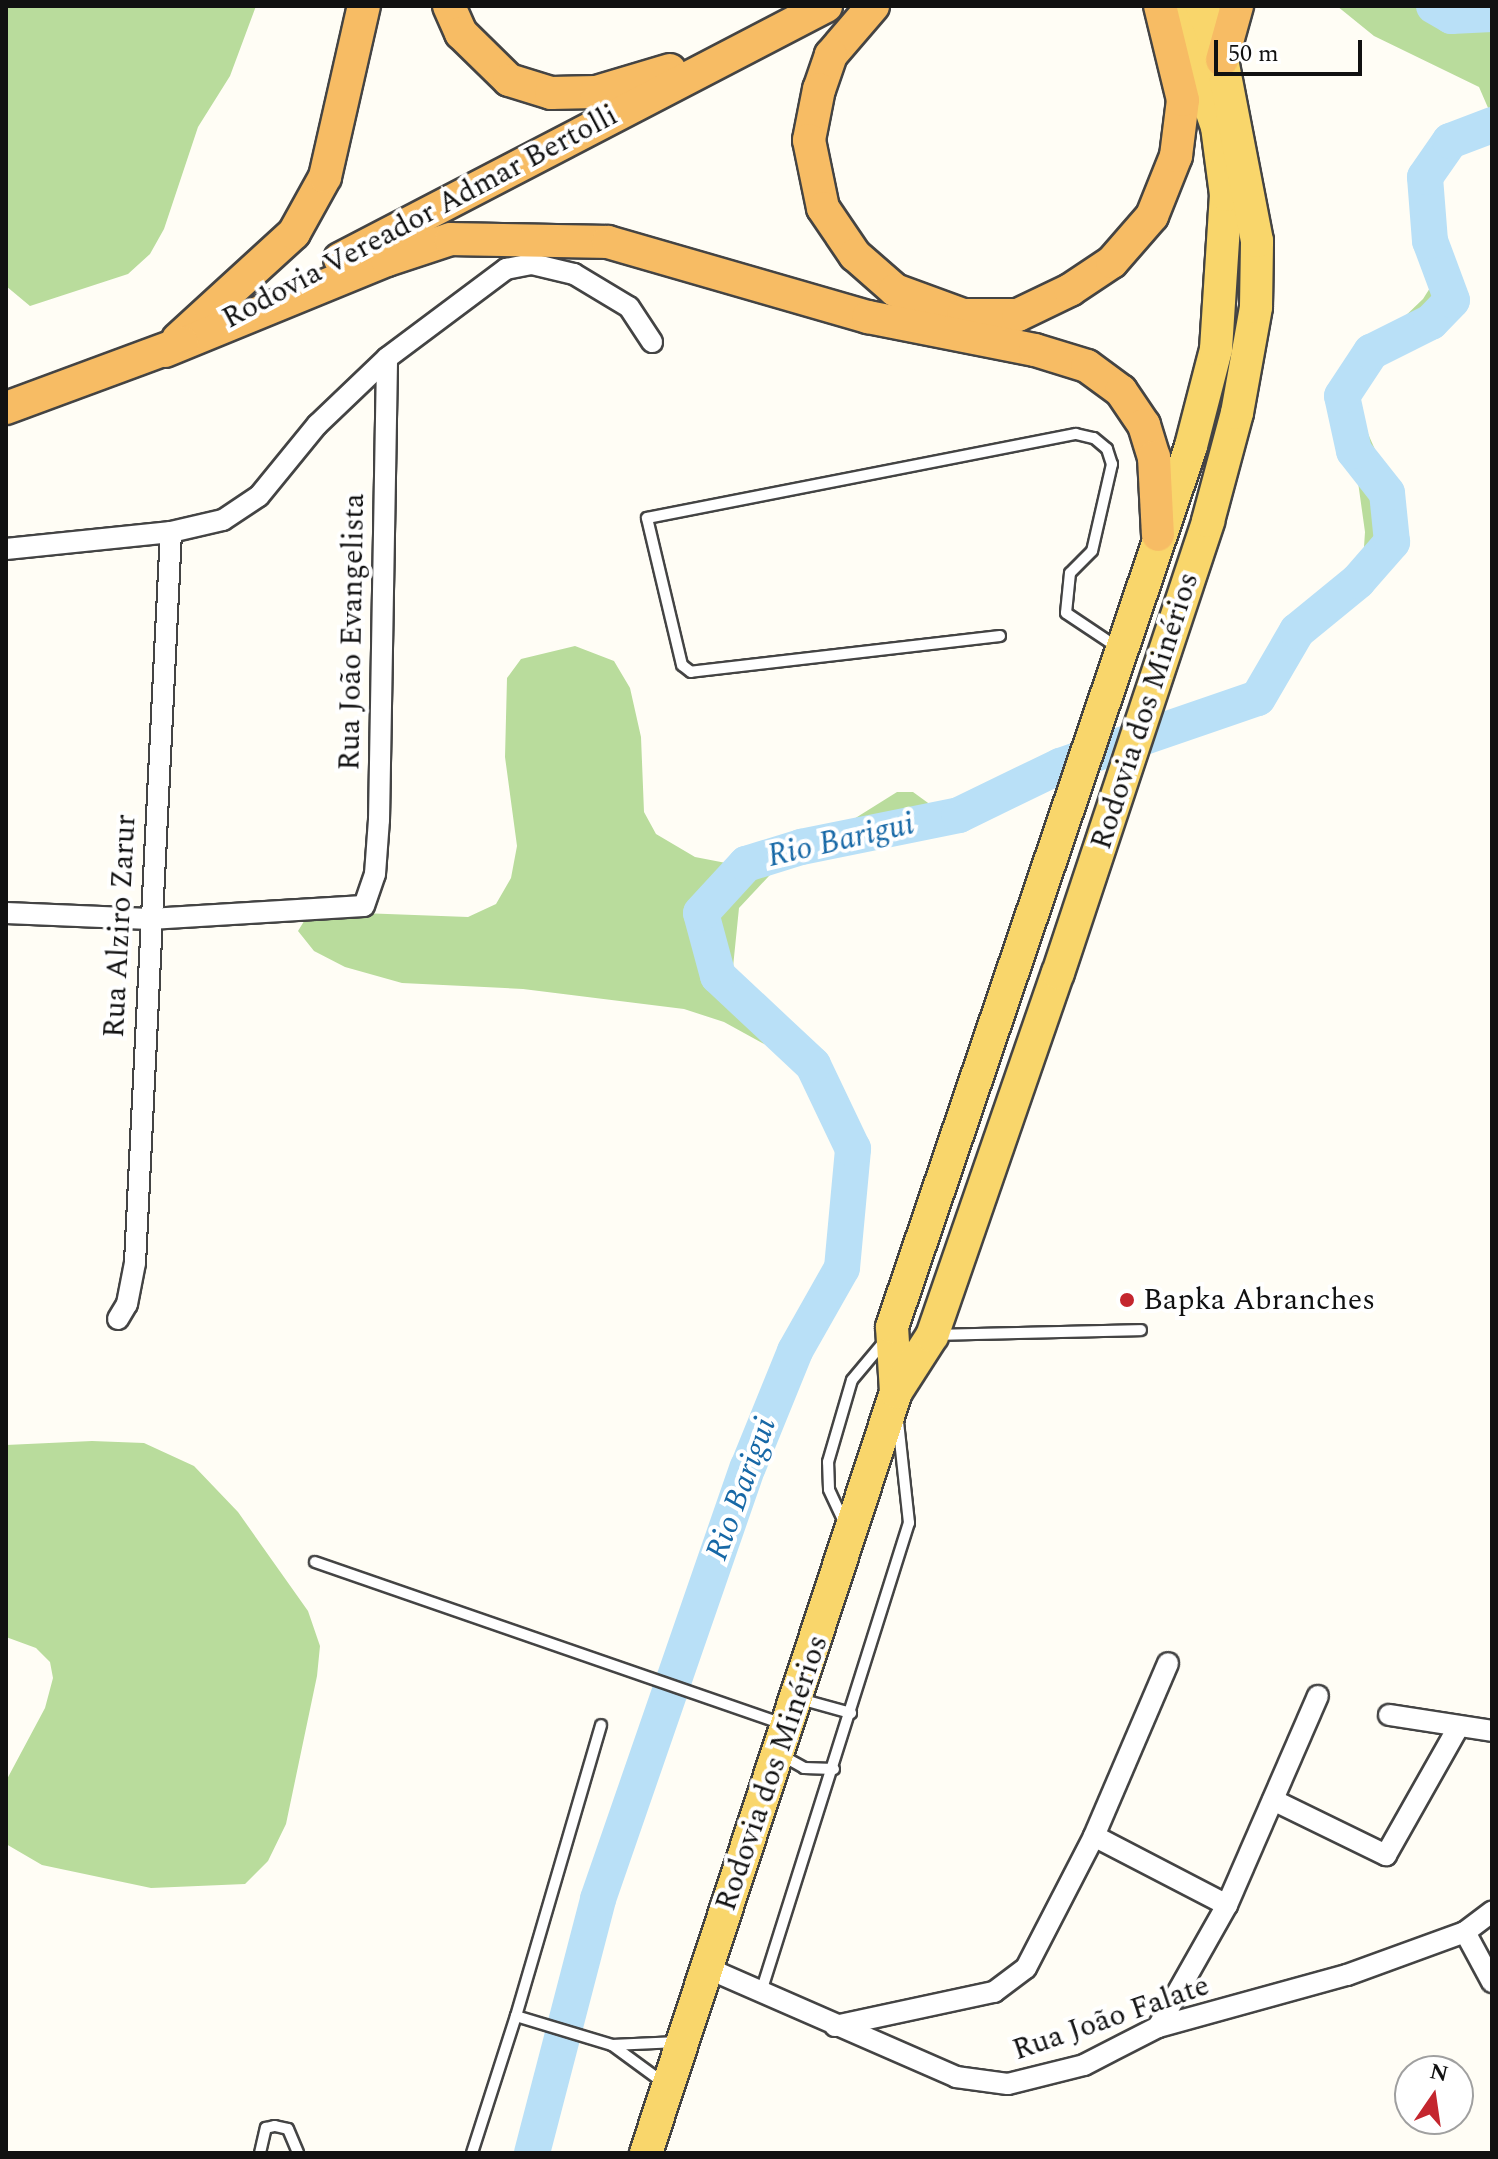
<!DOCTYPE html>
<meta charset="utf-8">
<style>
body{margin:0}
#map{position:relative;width:1498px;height:2159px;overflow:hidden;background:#fffdf5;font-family:Spectral,serif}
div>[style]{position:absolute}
.forest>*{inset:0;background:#b9dc9c}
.river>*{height:36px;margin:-18px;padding:0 18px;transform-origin:18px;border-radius:18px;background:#b9e0f7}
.roads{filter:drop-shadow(2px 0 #444) drop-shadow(-2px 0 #444) drop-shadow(0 2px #444) drop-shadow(0 -2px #444)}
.service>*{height:10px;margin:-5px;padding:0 5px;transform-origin:5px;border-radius:5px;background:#fff}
.minor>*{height:20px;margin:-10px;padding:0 10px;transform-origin:10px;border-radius:10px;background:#fff}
.primary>*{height:32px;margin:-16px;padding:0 16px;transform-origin:16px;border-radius:16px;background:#f9d66b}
.trunk>*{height:32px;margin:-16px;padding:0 16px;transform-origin:16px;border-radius:16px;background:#f7bc64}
.dots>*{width:22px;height:22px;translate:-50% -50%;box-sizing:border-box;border:4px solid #fff;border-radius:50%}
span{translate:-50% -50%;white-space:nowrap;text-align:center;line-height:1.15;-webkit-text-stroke:8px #fff;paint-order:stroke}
.street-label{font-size:30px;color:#111}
.poi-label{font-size:30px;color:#111}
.left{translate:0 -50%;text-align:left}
.water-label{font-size:32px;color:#1768a6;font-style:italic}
.frame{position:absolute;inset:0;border:8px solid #111;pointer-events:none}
.north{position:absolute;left:1394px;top:2055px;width:80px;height:80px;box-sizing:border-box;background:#fff;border:2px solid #a0a0a0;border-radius:50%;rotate:13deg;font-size:22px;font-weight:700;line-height:32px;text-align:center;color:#111}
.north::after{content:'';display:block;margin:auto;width:28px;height:36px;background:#c4262e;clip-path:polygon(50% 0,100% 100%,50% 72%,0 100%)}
.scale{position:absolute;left:1214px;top:40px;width:148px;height:36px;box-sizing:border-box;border:4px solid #111;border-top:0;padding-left:10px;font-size:24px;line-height:28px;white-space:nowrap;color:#111;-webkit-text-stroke:6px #fff;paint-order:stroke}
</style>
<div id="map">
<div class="forest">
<i style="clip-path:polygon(6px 6px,256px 6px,230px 76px,198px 127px,164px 229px,150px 254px,128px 274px,30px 306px,6px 286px)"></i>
<i style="clip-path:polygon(1337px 6px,1492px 6px,1492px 117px,1479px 87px,1374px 36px)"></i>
<i style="clip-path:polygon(1440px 272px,1447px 304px,1372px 356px,1350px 393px,1396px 497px,1393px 540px,1362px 576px,1365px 532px,1358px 482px,1331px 419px,1330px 384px,1351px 355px,1399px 322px,1423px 299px)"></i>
<i style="clip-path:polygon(575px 646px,614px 661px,630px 688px,641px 737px,644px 812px,656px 834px,695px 857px,726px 863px,790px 859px,897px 792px,913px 792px,935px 808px,944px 832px,782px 862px,739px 908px,732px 977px,827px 1069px,830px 1080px,724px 1022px,684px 1009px,523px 989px,402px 983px,345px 967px,314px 951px,298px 931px,306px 918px,334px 912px,468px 917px,496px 904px,511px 878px,517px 846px,505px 757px,507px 678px,521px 659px)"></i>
<i style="clip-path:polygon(92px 1441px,144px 1443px,194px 1466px,238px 1512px,308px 1611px,320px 1646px,317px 1676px,286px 1824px,268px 1861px,245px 1884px,151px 1888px,42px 1865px,6px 1844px,6px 1781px,45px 1708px,53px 1678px,50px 1662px,36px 1648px,6px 1637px,6px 1445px)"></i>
</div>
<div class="river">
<i style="left:1434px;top:6px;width:20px;rotate:30deg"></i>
<i style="left:1451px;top:16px;width:41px;rotate:-2.8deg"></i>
<i style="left:532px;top:2153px;width:262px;rotate:-75.4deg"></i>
<i style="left:598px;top:1899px;width:457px;rotate:-70.9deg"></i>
<i style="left:748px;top:1467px;width:125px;rotate:-67.9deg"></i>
<i style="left:795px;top:1351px;width:95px;rotate:-60.5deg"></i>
<i style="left:842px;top:1268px;width:120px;rotate:-84.7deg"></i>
<i style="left:853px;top:1149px;width:93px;rotate:-115.5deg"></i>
<i style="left:813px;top:1065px;width:130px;rotate:-136.9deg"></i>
<i style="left:718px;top:976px;width:65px;rotate:-105.1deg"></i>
<i style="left:701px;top:913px;width:67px;rotate:-47.4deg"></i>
<i style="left:746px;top:864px;width:58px;rotate:-17.2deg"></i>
<i style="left:801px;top:847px;width:161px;rotate:-11.4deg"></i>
<i style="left:959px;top:815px;width:112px;rotate:-25.9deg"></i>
<i style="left:1060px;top:766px;width:209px;rotate:-19deg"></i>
<i style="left:1258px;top:698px;width:78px;rotate:-59.8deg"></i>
<i style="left:1297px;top:631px;width:79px;rotate:-39.3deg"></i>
<i style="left:1358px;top:581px;width:52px;rotate:-48.9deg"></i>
<i style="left:1392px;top:542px;width:49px;rotate:-95.8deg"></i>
<i style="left:1387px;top:493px;width:53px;rotate:-128.2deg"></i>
<i style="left:1354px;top:451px;width:56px;rotate:-102.3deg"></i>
<i style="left:1342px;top:396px;width:53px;rotate:-56.6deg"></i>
<i style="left:1371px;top:352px;width:67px;rotate:-26.6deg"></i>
<i style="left:1431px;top:322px;width:30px;rotate:-46deg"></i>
<i style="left:1452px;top:300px;width:63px;rotate:-110.4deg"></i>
<i style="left:1430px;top:241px;width:64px;rotate:-94.5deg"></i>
<i style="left:1425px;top:177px;width:44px;rotate:-55.2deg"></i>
<i style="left:1450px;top:141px;width:45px;rotate:-20.9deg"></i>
</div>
<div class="roads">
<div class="service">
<i style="left:1000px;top:636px;width:311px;rotate:173.4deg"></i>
<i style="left:691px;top:672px;width:11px;rotate:-142deg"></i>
<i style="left:682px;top:665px;width:151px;rotate:-103.4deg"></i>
<i style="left:647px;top:518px;width:437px;rotate:-11.1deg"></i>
<i style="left:1076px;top:434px;width:18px;rotate:13deg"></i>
<i style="left:1094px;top:438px;width:17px;rotate:40deg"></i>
<i style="left:1107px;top:449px;width:16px;rotate:72deg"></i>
<i style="left:1112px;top:464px;width:89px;rotate:102.9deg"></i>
<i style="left:1092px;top:551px;width:31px;rotate:135deg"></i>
<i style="left:1070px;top:573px;width:40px;rotate:95.7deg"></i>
<i style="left:1066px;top:613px;width:61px;rotate:33.7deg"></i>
<i style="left:938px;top:1335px;width:203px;rotate:-1.4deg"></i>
<i style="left:845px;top:1524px;width:38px;rotate:-115deg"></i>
<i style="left:829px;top:1489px;width:27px;rotate:-92deg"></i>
<i style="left:828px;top:1462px;width:85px;rotate:-73.7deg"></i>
<i style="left:852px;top:1380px;width:48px;rotate:-50deg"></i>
<i style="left:315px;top:1562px;width:494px;rotate:19.1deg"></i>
<i style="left:800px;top:1699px;width:53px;rotate:15.4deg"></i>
<i style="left:781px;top:1755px;width:26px;rotate:29deg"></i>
<i style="left:804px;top:1768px;width:30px;rotate:2deg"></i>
<i style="left:761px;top:1992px;width:492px;rotate:-72.5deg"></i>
<i style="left:909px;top:1523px;width:102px;rotate:-96.2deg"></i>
<i style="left:516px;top:2016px;width:303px;rotate:-73.7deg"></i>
<i style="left:612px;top:2045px;width:66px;rotate:36.3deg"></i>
<i style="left:260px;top:2153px;width:26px;rotate:-77deg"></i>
<i style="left:266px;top:2128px;width:9px;rotate:-13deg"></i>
<i style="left:275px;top:2126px;width:13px;rotate:13deg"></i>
<i style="left:288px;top:2129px;width:26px;rotate:67deg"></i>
<i style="left:472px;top:2153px;width:144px;rotate:-72.2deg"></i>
<i style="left:516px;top:2016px;width:100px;rotate:16.8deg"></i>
<i style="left:612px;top:2045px;width:66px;rotate:-2.6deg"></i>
</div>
<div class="minor">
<i style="left:6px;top:549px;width:166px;rotate:-5.9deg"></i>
<i style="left:171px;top:532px;width:53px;rotate:-13deg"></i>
<i style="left:223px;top:520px;width:43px;rotate:-33.7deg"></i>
<i style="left:259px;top:496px;width:92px;rotate:-50.8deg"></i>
<i style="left:317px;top:425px;width:97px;rotate:-43.7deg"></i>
<i style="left:387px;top:358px;width:149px;rotate:-36.8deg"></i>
<i style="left:506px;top:269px;width:26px;rotate:-11deg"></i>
<i style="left:532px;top:264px;width:43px;rotate:13.4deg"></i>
<i style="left:574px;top:274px;width:64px;rotate:31deg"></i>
<i style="left:629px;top:307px;width:42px;rotate:56.7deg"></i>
<i style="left:6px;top:913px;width:144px;rotate:2.4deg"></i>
<i style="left:150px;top:919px;width:214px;rotate:-3.5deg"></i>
<i style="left:364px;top:906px;width:34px;rotate:-71deg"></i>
<i style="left:375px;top:874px;width:54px;rotate:-85.8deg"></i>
<i style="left:379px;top:820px;width:462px;rotate:-89deg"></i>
<i style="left:118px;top:1319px;width:17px;rotate:-59deg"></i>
<i style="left:127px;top:1304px;width:42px;rotate:-79deg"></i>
<i style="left:135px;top:1263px;width:732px;rotate:-87.18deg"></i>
<i style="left:1389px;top:1715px;width:104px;rotate:8.8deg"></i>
<i style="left:1273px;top:1800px;width:126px;rotate:26deg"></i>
<i style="left:1386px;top:1855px;width:148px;rotate:-60.5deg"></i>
<i style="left:1094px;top:1836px;width:150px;rotate:27.4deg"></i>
<i style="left:1465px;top:1932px;width:57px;rotate:61.6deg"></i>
<i style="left:707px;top:1968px;width:272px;rotate:23.6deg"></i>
<i style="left:956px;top:2077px;width:52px;rotate:7.7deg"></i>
<i style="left:1008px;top:2084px;width:78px;rotate:-14deg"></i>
<i style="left:1084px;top:2065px;width:83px;rotate:-27.2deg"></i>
<i style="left:1158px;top:2027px;width:196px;rotate:-15.4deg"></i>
<i style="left:1347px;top:1975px;width:126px;rotate:-20deg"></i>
<i style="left:1465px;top:1932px;width:34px;rotate:-37deg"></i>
<i style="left:835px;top:2026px;width:163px;rotate:-12.1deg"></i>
<i style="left:994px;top:1992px;width:40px;rotate:-37deg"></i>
<i style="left:1026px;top:1968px;width:148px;rotate:-62.7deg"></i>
<i style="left:1094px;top:1836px;width:188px;rotate:-66.8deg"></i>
<i style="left:1158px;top:2027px;width:140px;rotate:-60.5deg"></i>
<i style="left:1227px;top:1905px;width:228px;rotate:-66.5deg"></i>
</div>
<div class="primary">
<i style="left:896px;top:1392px;width:65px;rotate:-93.5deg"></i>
<i style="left:892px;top:1327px;width:930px;rotate:-71.25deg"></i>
<i style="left:1191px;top:446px;width:100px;rotate:-75.5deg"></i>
<i style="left:1216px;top:349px;width:154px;rotate:-86.3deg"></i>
<i style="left:1226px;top:195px;width:69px;rotate:-97.5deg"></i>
<i style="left:1217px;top:127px;width:128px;rotate:-109.1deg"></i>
<i style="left:646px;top:2153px;width:801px;rotate:-71.81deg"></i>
<i style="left:896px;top:1392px;width:67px;rotate:-57.3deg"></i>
<i style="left:932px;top:1336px;width:384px;rotate:-70.9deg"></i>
<i style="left:1058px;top:973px;width:476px;rotate:-71.6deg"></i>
<i style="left:1208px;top:521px;width:112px;rotate:-75deg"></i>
<i style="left:1237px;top:413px;width:108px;rotate:-79.8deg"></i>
<i style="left:1256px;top:307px;width:66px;rotate:-89.1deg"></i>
<i style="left:1257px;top:241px;width:184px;rotate:-100.9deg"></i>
<i style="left:1222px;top:60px;width:58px;rotate:-110.3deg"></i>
</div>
<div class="trunk">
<i style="left:449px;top:6px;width:30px;rotate:66deg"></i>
<i style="left:461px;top:33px;width:67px;rotate:44.4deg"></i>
<i style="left:509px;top:80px;width:44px;rotate:17.2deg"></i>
<i style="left:551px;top:93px;width:45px;rotate:-1.3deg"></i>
<i style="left:596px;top:92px;width:77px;rotate:-16.6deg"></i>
<i style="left:873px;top:6px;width:65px;rotate:130.6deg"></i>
<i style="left:831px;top:55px;width:36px;rotate:109deg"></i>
<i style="left:819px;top:89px;width:52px;rotate:101.1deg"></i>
<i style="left:809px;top:140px;width:69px;rotate:78.4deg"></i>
<i style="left:823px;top:208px;width:57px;rotate:55.8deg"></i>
<i style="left:855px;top:255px;width:53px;rotate:41.2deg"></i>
<i style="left:895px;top:290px;width:72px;rotate:20.2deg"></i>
<i style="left:963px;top:315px;width:55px"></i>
<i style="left:1018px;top:315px;width:58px;rotate:-25.7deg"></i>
<i style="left:1070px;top:290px;width:50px;rotate:-33.7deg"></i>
<i style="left:1112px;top:262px;width:61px;rotate:-49deg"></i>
<i style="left:1152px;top:216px;width:65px;rotate:-68.2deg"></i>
<i style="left:1176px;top:156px;width:56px;rotate:-82.9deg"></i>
<i style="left:1183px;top:100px;width:97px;rotate:-103.7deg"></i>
<i style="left:1222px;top:60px;width:56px;rotate:-74.5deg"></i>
<i style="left:340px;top:259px;width:548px;rotate:-27.5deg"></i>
<i style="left:178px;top:339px;width:157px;rotate:-42.4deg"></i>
<i style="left:294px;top:233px;width:64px;rotate:-61deg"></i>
<i style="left:325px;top:177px;width:175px;rotate:-77.2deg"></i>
<i style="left:165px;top:351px;width:240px;rotate:-22.3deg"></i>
<i style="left:387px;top:260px;width:67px;rotate:-18.2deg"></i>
<i style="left:451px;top:239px;width:157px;rotate:1.1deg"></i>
<i style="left:608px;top:242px;width:271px;rotate:16.1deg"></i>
<i style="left:868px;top:317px;width:170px;rotate:11.2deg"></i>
<i style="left:1035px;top:350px;width:54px;rotate:17.1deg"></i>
<i style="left:1087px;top:366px;width:42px;rotate:36.3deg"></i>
<i style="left:1121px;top:391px;width:41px;rotate:55.9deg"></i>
<i style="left:1144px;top:425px;width:34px;rotate:73deg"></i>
<i style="left:1154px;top:457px;width:78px;rotate:87.1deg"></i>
<i style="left:6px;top:408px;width:188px;rotate:-20.3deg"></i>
</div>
</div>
<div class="dots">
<i style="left:1127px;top:1300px;background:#c4262e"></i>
</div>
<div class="street-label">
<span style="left:420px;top:217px;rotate:-28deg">Rodovia Vereador Admar Bertolli</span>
<span style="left:352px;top:632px;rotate:-89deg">Rua João Evangelista</span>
<span style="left:1145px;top:711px;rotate:-72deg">Rodovia dos Minérios</span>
<span style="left:120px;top:926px;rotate:-87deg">Rua Alziro Zarur</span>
<span style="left:772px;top:1773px;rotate:-71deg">Rodovia dos Minérios</span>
<span style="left:1111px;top:2018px;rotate:-19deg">Rua João Falate</span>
</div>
<div class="poi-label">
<span class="left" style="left:1143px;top:1300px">Bapka Abranches</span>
</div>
<div class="water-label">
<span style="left:841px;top:841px;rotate:-13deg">Rio Barigui</span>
<span style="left:742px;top:1489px;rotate:-70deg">Rio Barigui</span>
</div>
<div class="frame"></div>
<div class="north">N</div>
<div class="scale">50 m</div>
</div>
